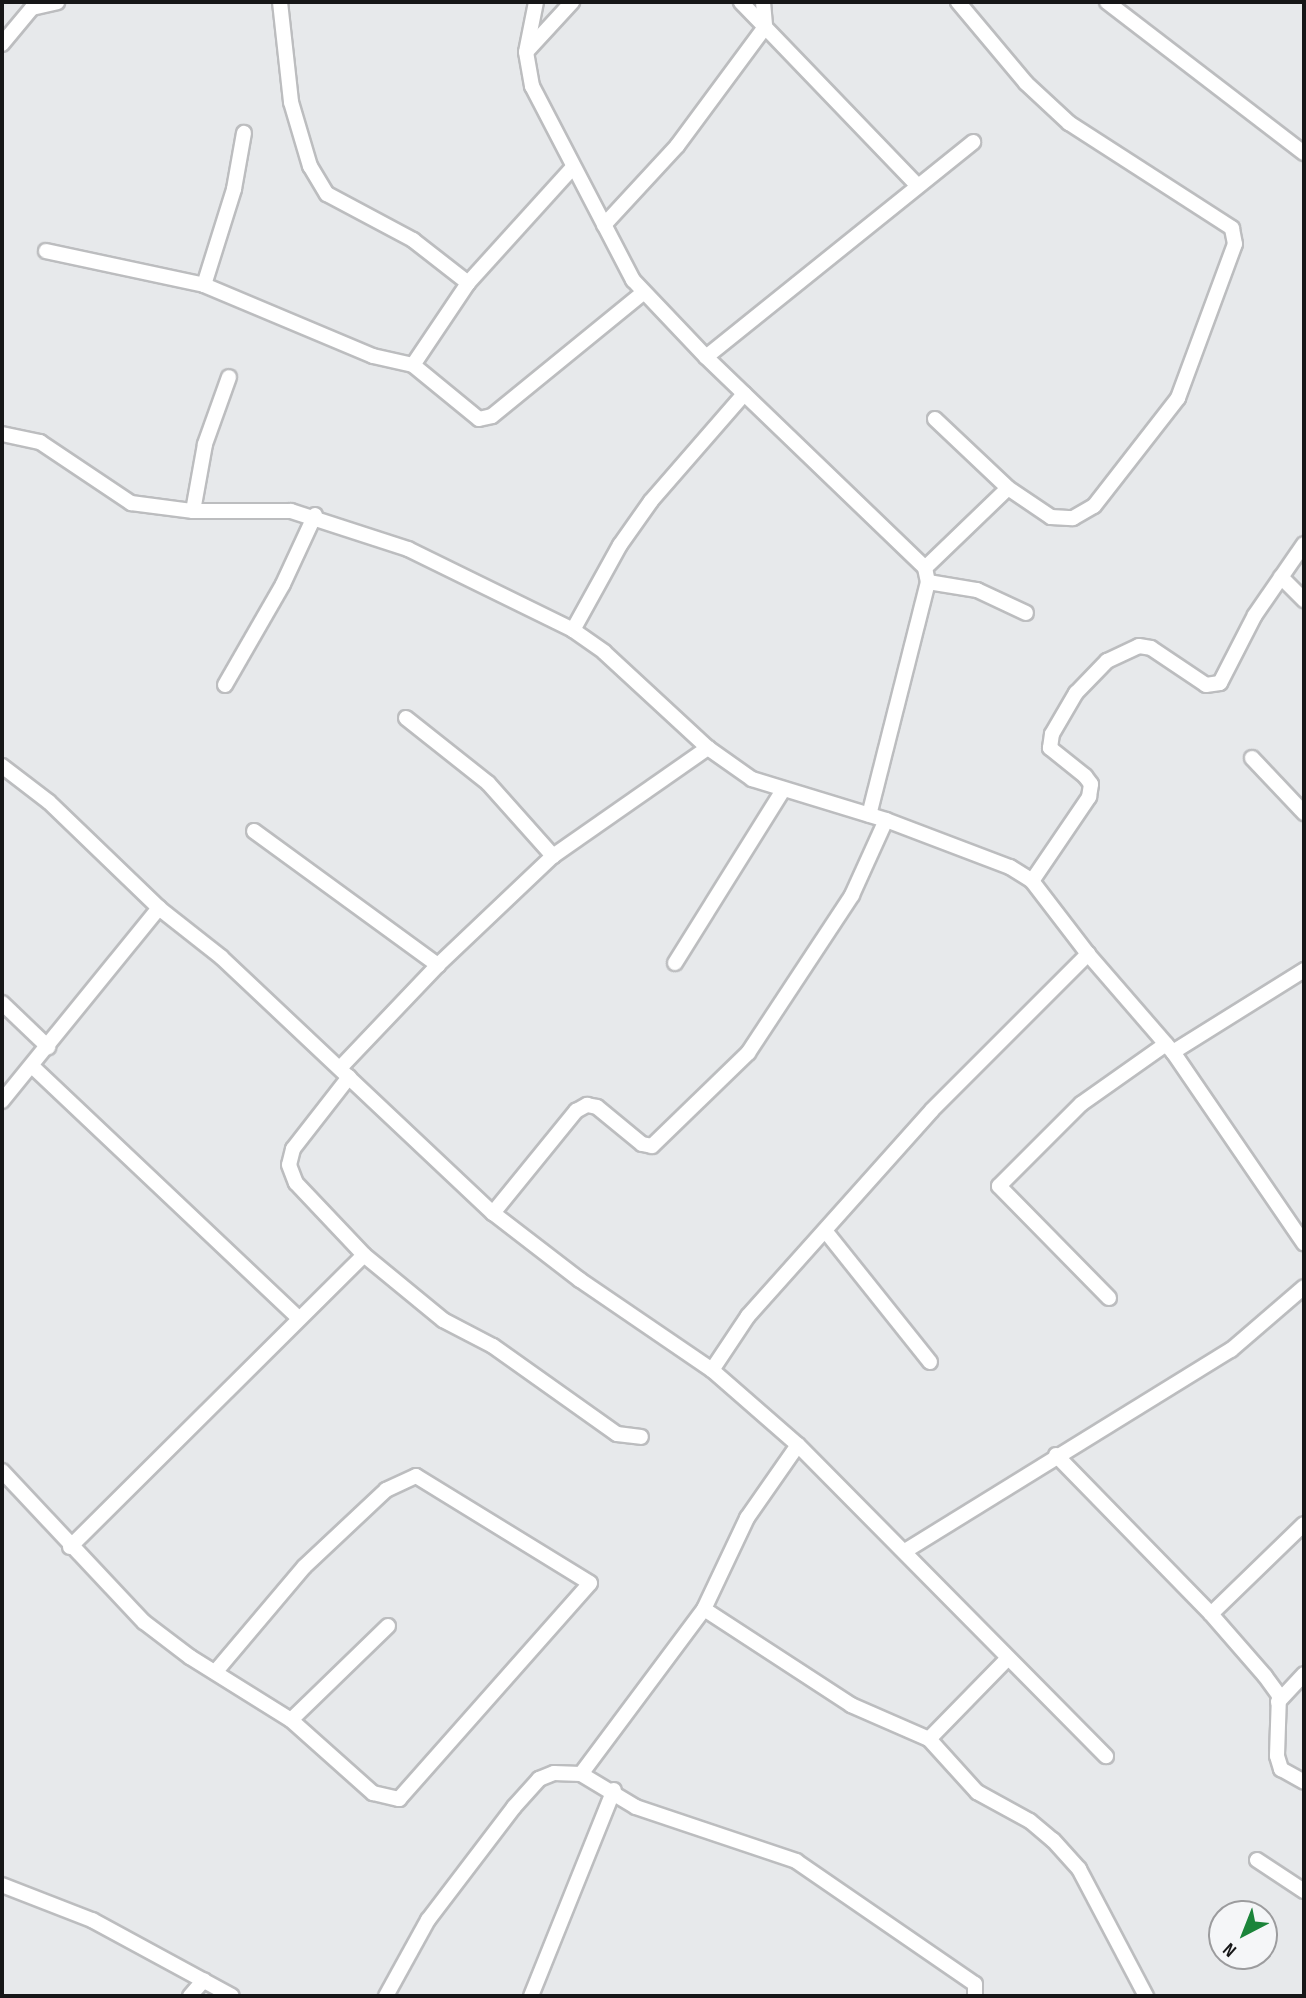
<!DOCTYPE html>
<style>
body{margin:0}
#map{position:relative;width:1306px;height:1998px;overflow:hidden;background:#e7e9eb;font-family:"Sofia Sans Condensed",sans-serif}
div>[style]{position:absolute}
.roads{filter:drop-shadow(2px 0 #bcbdbf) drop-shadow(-2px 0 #bcbdbf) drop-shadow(0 2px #bcbdbf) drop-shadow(0 -2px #bcbdbf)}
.minor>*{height:14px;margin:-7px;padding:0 7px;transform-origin:7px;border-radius:7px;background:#fff}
span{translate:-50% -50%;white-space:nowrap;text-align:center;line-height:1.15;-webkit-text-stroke:5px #f5f6f8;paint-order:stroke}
.frame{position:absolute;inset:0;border:4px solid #161617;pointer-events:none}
.north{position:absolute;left:1208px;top:1900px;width:70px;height:70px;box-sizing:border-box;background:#f5f6f8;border:2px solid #9c9c9e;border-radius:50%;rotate:222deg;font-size:19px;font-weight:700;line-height:28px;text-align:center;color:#161617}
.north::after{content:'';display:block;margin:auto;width:24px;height:32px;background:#1b843a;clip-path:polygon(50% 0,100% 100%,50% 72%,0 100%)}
</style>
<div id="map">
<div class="roads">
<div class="minor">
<i style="left:280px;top:2px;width:101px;rotate:83.7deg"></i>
<i style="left:291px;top:102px;width:67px;rotate:73.5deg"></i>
<i style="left:310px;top:166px;width:33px;rotate:59deg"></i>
<i style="left:327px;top:194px;width:98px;rotate:28.1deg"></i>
<i style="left:413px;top:240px;width:70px;rotate:38deg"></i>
<i style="left:536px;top:2px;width:51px;rotate:101.3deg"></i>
<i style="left:526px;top:52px;width:35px;rotate:80deg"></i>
<i style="left:532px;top:86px;width:219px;rotate:62.5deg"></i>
<i style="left:633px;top:280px;width:106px;rotate:46.5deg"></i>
<i style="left:706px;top:357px;width:304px;rotate:43.9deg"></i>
<i style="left:925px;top:568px;width:14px;rotate:78deg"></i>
<i style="left:928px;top:582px;width:240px;rotate:104.2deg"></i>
<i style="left:763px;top:2px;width:25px;rotate:85deg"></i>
<i style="left:765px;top:27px;width:218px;rotate:46.1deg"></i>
<i style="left:1107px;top:2px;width:248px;rotate:37.5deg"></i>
<i style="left:2px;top:44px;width:47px;rotate:-50.2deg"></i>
<i style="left:32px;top:8px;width:26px;rotate:-13deg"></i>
<i style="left:527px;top:51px;width:67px;rotate:-47.4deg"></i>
<i style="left:604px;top:225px;width:108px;rotate:-47.3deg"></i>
<i style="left:677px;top:146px;width:148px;rotate:-53.5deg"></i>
<i style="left:765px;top:27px;width:35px;rotate:-134deg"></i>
<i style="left:46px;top:251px;width:162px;rotate:12.1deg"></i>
<i style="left:204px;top:285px;width:183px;rotate:22.8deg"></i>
<i style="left:373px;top:356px;width:41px;rotate:12.7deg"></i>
<i style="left:413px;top:365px;width:85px;rotate:39.3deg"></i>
<i style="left:479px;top:419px;width:13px;rotate:-13deg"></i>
<i style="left:492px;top:416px;width:195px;rotate:-39.2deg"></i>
<i style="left:204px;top:285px;width:101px;rotate:-72.6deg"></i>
<i style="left:234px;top:189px;width:57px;rotate:-79.9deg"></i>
<i style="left:706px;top:357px;width:343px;rotate:-38.8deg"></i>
<i style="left:413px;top:365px;width:99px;rotate:-56.1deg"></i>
<i style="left:468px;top:283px;width:156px;rotate:-47.8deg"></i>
<i style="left:935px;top:419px;width:100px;rotate:43.4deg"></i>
<i style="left:1008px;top:488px;width:52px;rotate:34deg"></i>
<i style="left:1051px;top:517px;width:22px;rotate:3deg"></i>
<i style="left:1073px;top:518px;width:24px;rotate:-30deg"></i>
<i style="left:1094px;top:506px;width:137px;rotate:-52.1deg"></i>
<i style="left:1178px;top:398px;width:164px;rotate:-69.7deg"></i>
<i style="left:1235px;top:244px;width:16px;rotate:-101deg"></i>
<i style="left:1232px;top:228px;width:194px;rotate:-147.2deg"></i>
<i style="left:1069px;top:123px;width:59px;rotate:-137.1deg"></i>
<i style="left:1026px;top:83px;width:106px;rotate:-130deg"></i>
<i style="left:2px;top:434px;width:39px;rotate:12deg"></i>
<i style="left:40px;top:442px;width:110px;rotate:33.8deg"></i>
<i style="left:131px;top:503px;width:63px;rotate:7.4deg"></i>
<i style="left:193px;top:511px;width:98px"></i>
<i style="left:291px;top:511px;width:123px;rotate:18deg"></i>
<i style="left:408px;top:549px;width:184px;rotate:26.1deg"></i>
<i style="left:573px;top:630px;width:38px;rotate:35deg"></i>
<i style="left:604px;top:652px;width:142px;rotate:42.7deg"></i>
<i style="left:708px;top:748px;width:54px;rotate:35.2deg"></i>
<i style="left:752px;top:779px;width:140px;rotate:17deg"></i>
<i style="left:886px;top:820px;width:133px;rotate:20.8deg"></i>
<i style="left:1010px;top:867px;width:26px;rotate:32deg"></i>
<i style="left:1032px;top:881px;width:92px;rotate:52.5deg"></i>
<i style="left:1088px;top:954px;width:130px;rotate:49.1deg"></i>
<i style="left:1173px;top:1052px;width:232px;rotate:55.6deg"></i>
<i style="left:193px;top:511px;width:68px;rotate:-79.8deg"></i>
<i style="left:205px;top:444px;width:71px;rotate:-70.3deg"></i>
<i style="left:925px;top:568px;width:115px;rotate:-43.9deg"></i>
<i style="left:1281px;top:577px;width:33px;rotate:45deg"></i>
<i style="left:928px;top:582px;width:50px;rotate:9.3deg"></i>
<i style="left:977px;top:590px;width:54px;rotate:25.1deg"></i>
<i style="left:573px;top:630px;width:97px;rotate:-61.1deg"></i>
<i style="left:620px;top:545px;width:54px;rotate:-54.8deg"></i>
<i style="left:651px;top:501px;width:142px;rotate:-49deg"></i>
<i style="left:225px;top:685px;width:116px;rotate:-60.1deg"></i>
<i style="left:283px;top:584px;width:76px;rotate:-65.1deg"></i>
<i style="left:406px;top:718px;width:105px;rotate:38.4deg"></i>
<i style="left:488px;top:783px;width:98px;rotate:48.3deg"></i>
<i style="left:1252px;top:758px;width:76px;rotate:46.6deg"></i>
<i style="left:2px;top:766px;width:59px;rotate:37.5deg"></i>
<i style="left:49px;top:802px;width:153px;rotate:43.9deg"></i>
<i style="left:159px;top:908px;width:79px;rotate:38.3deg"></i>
<i style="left:221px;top:957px;width:374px;rotate:43.3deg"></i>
<i style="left:493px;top:1213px;width:110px;rotate:37.6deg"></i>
<i style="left:580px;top:1280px;width:160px;rotate:34.3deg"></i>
<i style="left:712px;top:1370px;width:114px;rotate:41.1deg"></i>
<i style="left:798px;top:1445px;width:438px;rotate:45.3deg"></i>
<i style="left:254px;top:831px;width:228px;rotate:36.1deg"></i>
<i style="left:1032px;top:881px;width:102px;rotate:-55.8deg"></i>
<i style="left:1089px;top:797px;width:13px;rotate:-81deg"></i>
<i style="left:1091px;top:784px;width:10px;rotate:-127deg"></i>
<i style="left:1085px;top:776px;width:45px;rotate:-141.3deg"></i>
<i style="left:1050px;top:748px;width:14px;rotate:-82deg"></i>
<i style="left:1052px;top:734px;width:48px;rotate:-59.7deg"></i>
<i style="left:1076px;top:693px;width:45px;rotate:-45.9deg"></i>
<i style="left:1107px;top:661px;width:35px;rotate:-25deg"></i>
<i style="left:1139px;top:646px;width:12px;rotate:9deg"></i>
<i style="left:1151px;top:648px;width:66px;rotate:33.9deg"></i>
<i style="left:1206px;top:685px;width:14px;rotate:-8deg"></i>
<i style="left:1220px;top:683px;width:76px;rotate:-62.8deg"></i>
<i style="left:1255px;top:615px;width:86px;rotate:-55.4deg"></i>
<i style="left:675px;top:963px;width:204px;rotate:-58deg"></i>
<i style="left:2px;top:1003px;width:64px;rotate:43.7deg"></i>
<i style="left:1173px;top:1052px;width:155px;rotate:-32deg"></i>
<i style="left:32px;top:1066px;width:365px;rotate:43.4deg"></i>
<i style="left:340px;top:1068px;width:142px;rotate:-46.4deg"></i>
<i style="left:438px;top:965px;width:158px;rotate:-43.5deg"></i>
<i style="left:553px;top:856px;width:189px;rotate:-34.9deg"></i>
<i style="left:349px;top:1077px;width:91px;rotate:127.9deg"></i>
<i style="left:293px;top:1149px;width:16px;rotate:104deg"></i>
<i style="left:289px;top:1165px;width:19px;rotate:69deg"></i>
<i style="left:296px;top:1183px;width:99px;rotate:46.6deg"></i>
<i style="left:364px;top:1255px;width:102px;rotate:39.4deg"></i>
<i style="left:443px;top:1320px;width:56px;rotate:27.5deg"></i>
<i style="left:493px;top:1346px;width:152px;rotate:35.4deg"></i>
<i style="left:617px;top:1434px;width:24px;rotate:7deg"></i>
<i style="left:2px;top:1101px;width:249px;rotate:-50.9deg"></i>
<i style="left:493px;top:1213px;width:132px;rotate:-50.9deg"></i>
<i style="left:576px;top:1111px;width:13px;rotate:-29deg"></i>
<i style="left:587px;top:1105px;width:10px;rotate:11deg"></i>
<i style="left:597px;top:1107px;width:58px;rotate:39.4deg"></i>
<i style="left:642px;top:1144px;width:10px;rotate:11deg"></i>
<i style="left:652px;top:1146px;width:134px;rotate:-44.1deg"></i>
<i style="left:748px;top:1053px;width:189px;rotate:-56.6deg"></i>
<i style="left:852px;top:895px;width:82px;rotate:-65.6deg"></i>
<i style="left:827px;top:1233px;width:165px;rotate:51.4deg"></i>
<i style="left:1109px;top:1298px;width:157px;rotate:-134.5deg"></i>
<i style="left:999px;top:1186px;width:116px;rotate:-45deg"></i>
<i style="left:1081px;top:1104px;width:104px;rotate:-35.2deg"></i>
<i style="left:712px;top:1370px;width:65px;rotate:-56.3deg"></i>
<i style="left:748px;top:1316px;width:276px;rotate:-48.2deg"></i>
<i style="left:932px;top:1110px;width:221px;rotate:-45deg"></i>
<i style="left:1056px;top:1455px;width:222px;rotate:45.7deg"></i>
<i style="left:1211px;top:1614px;width:82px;rotate:48.9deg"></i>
<i style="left:1265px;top:1676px;width:24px;rotate:54deg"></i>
<i style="left:1279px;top:1695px;width:61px;rotate:91.9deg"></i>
<i style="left:1277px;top:1756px;width:14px;rotate:73deg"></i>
<i style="left:1281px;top:1769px;width:26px;rotate:29deg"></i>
<i style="left:2px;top:1471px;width:207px;rotate:46.8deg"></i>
<i style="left:144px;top:1622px;width:58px;rotate:37.3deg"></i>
<i style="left:190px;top:1657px;width:119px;rotate:32deg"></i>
<i style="left:291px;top:1720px;width:110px;rotate:41.7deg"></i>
<i style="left:373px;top:1793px;width:27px;rotate:13deg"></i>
<i style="left:399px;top:1799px;width:288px;rotate:-48.5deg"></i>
<i style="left:590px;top:1583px;width:204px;rotate:-148.4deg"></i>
<i style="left:416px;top:1476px;width:33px;rotate:155deg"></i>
<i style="left:386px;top:1490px;width:112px;rotate:136.8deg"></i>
<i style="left:304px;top:1567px;width:136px;rotate:130.2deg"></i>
<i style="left:70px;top:1547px;width:414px;rotate:-44.8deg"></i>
<i style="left:905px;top:1551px;width:383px;rotate:-31.7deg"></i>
<i style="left:1231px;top:1350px;width:96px;rotate:-40.8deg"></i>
<i style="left:704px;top:1609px;width:176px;rotate:33.1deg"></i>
<i style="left:851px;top:1705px;width:85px;rotate:23.6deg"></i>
<i style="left:929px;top:1739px;width:72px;rotate:47.8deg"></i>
<i style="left:977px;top:1792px;width:60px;rotate:28.7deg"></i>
<i style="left:1030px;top:1821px;width:30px;rotate:40deg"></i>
<i style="left:1053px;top:1840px;width:39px;rotate:48deg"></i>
<i style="left:1079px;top:1869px;width:144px;rotate:62.2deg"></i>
<i style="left:1211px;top:1614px;width:129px;rotate:-44.1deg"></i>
<i style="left:1278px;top:1702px;width:38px;rotate:-47deg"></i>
<i style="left:291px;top:1720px;width:135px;rotate:-44.1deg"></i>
<i style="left:929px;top:1739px;width:112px;rotate:-45.7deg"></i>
<i style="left:581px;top:1774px;width:206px;rotate:-53.3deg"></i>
<i style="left:704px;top:1609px;width:101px;rotate:-64.7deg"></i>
<i style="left:747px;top:1518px;width:89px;rotate:-55.1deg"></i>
<i style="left:1257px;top:1860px;width:56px;rotate:33.4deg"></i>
<i style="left:2px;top:1885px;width:97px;rotate:21.3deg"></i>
<i style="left:92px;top:1920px;width:159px;rotate:28.5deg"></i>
<i style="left:190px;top:1996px;width:21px;rotate:-49deg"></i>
<i style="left:386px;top:1996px;width:87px;rotate:-61.1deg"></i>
<i style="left:428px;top:1920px;width:142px;rotate:-52.7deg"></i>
<i style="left:514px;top:1807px;width:38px;rotate:-48deg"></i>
<i style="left:539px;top:1779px;width:16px;rotate:-22deg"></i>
<i style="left:554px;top:1773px;width:27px;rotate:2deg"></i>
<i style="left:581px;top:1774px;width:64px;rotate:31deg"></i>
<i style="left:636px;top:1807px;width:169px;rotate:18.6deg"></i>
<i style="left:796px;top:1861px;width:217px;rotate:34.5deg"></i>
<i style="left:975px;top:1984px;width:12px;rotate:90deg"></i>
<i style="left:531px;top:1996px;width:222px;rotate:-68.1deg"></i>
</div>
</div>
<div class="frame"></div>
<div class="north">N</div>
</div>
